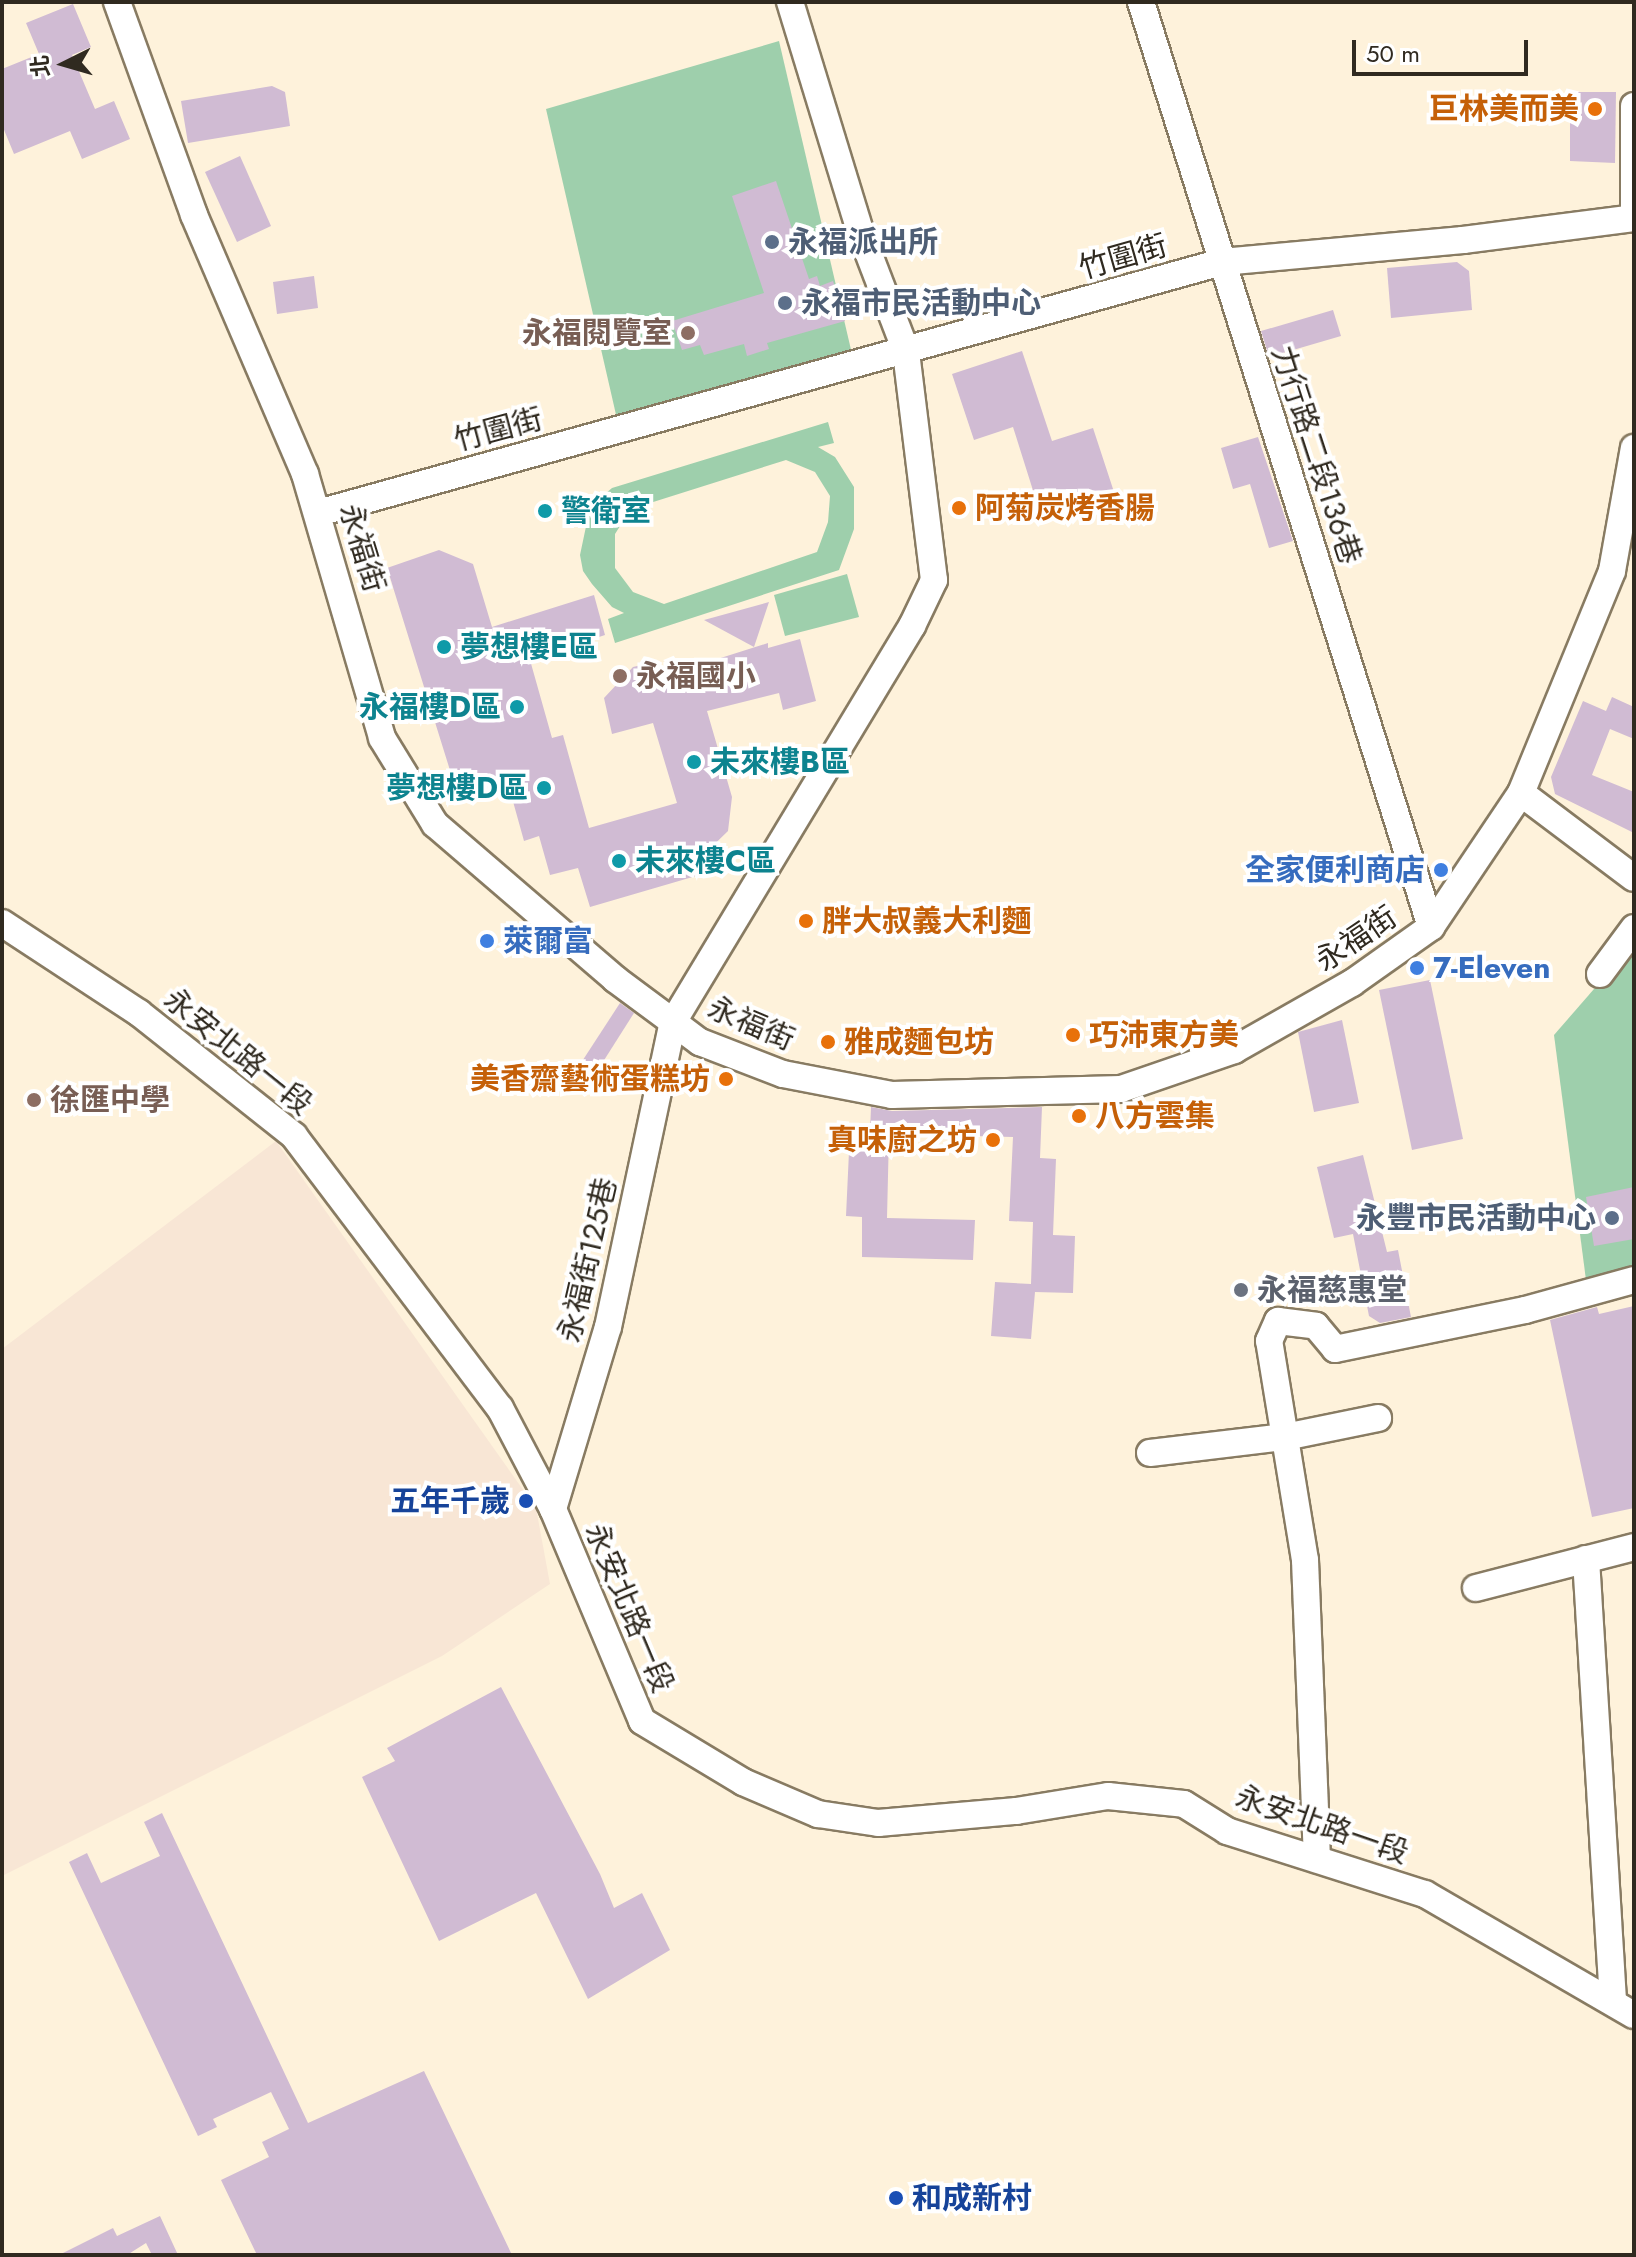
<!DOCTYPE html>
<meta charset="utf-8">
<style>
body{margin:0}
#map{position:relative;width:1636px;height:2257px;overflow:hidden;background:#fef2db;font-family:Jost,"Noto Sans TC",sans-serif}
div>[style]{position:absolute}
.industrial>*{inset:0;background:#f8e6d5}
.green>*{inset:0;background:#9ecfac}
.building>*{inset:0;background:#d0bbd3}
.roads{filter:drop-shadow(2px 0 #887b62) drop-shadow(-2px 0 #887b62) drop-shadow(0 2px #887b62) drop-shadow(0 -2px #887b62)}
.minor>*{height:26px;margin:-13px;padding:0 13px;transform-origin:13px;border-radius:13px;background:#fff}
.dots>*{width:22px;height:22px;translate:-50% -50%;box-sizing:border-box;border:4px solid #fff;border-radius:50%}
span{translate:-50% -50%;white-space:nowrap;text-align:center;line-height:1.15;-webkit-text-stroke:8px #fff;paint-order:stroke}
.food-label{font-size:30px;color:#c56008;font-weight:700}
.right{translate:-100% -50%;text-align:right}
.left{translate:0 -50%;text-align:left}
.service-label{font-size:30px;color:#4e5e75;font-weight:700}
.street-label{font-size:30px;color:#302a20}
.education-label{font-size:30px;color:#785e54;font-weight:700}
.culture-label{font-size:30px;color:#0d838f;font-weight:700}
.shop-label{font-size:30px;color:#366cbe;font-weight:700}
.worship-label{font-size:30px;color:#5b616d;font-weight:700}
.transit-label{font-size:30px;color:#164399;font-weight:700}
.frame{position:absolute;inset:0;border:4px solid #302a20;pointer-events:none}
.north{position:absolute;left:24px;top:24px;width:80px;height:80px;-webkit-text-stroke:6px #fff;paint-order:stroke;rotate:265deg;font-size:22px;font-weight:700;line-height:32px;text-align:center;color:#302a20}
.north::after{content:'';display:block;margin:auto;width:28px;height:36px;background:#302a20;clip-path:polygon(50% 0,100% 100%,50% 72%,0 100%)}
.scale{position:absolute;left:1352px;top:40px;width:176px;height:36px;box-sizing:border-box;border:4px solid #302a20;border-top:0;padding-left:10px;font-size:24px;line-height:28px;white-space:nowrap;color:#302a20;-webkit-text-stroke:6px #fff;paint-order:stroke}
</style>
<div id="map">
<div class="industrial">
<i style="clip-path:polygon(276px 1141px,536px 1508px,550px 1584px,442px 1656px,2px 1876px,2px 1349px)"></i>
</div>
<div class="green">
<i style="clip-path:polygon(779px 41px,852px 354px,617px 419px,546px 109px)"></i>
<i style="clip-path:polygon(evenodd,828px 422px,834px 443px,818px 447px,835px 457px,854px 487px,854px 529px,839px 570px,615px 643px,608px 619px,624px 613px,612px 607px,592px 584px,583px 571px,580px 555px,588px 517px,599px 499px,612px 488px,828px 422px,786px 460px,815px 472px,830px 496px,828px 522px,817px 552px,664px 604px,633px 592px,615px 568px,615px 534px,631px 509px,786px 460px)"></i>
<i style="clip-path:polygon(847px 574px,859px 617px,785px 636px,774px 595px)"></i>
<i style="clip-path:polygon(1634px 943px,1634px 1270px,1586px 1280px,1554px 1035px)"></i>
</div>
<div class="building">
<i style="clip-path:polygon(73px 4px,91px 47px,72px 55px,95px 109px,114px 101px,130px 139px,82px 159px,70px 131px,14px 154px,2px 125px,2px 69px,39px 54px,26px 23px)"></i>
<i style="clip-path:polygon(272px 86px,285px 92px,290px 126px,188px 143px,181px 101px)"></i>
<i style="clip-path:polygon(1570px 92px,1616px 92px,1615px 163px,1570px 161px)"></i>
<i style="clip-path:polygon(240px 156px,271px 226px,237px 242px,205px 172px)"></i>
<i style="clip-path:polygon(776px 181px,809px 279px,817px 276px,820px 286px,833px 281px,845px 321px,767px 343px,769px 349px,747px 356px,744px 344px,704px 355px,700px 345px,682px 350px,672px 321px,764px 293px,732px 196px)"></i>
<i style="clip-path:polygon(1457px 262px,1469px 271px,1472px 310px,1391px 318px,1387px 268px)"></i>
<i style="clip-path:polygon(314px 276px,318px 308px,277px 314px,273px 282px)"></i>
<i style="clip-path:polygon(1333px 310px,1341px 336px,1269px 357px,1261px 331px)"></i>
<i style="clip-path:polygon(1022px 351px,1052px 441px,1093px 428px,1115px 495px,1042px 519px,1013px 427px,974px 440px,952px 374px)"></i>
<i style="clip-path:polygon(1258px 437px,1293px 541px,1269px 548px,1250px 484px,1233px 489px,1221px 448px)"></i>
<i style="clip-path:polygon(439px 550px,473px 564px,492px 627px,594px 595px,605px 635px,530px 660px,552px 738px,563px 735px,589px 828px,677px 803px,653px 723px,612px 734px,604px 698px,633px 667px,654px 662px,667px 675px,768px 643px,768px 648px,800px 639px,816px 701px,783px 710px,779px 693px,707px 711px,732px 797px,728px 831px,693px 865px,696px 876px,590px 907px,578px 868px,550px 875px,539px 836px,524px 841px,507px 780px,458px 796px,387px 568px)"></i>
<i style="clip-path:polygon(769px 602px,754px 647px,704px 620px)"></i>
<i style="clip-path:polygon(1612px 697px,1634px 707px,1634px 739px,1610px 729px,1592px 775px,1634px 792px,1634px 833px,1555px 794px,1551px 777px,1583px 701px,1606px 711px)"></i>
<i style="clip-path:polygon(1430px 980px,1463px 1139px,1412px 1150px,1379px 990px)"></i>
<i style="clip-path:polygon(620px 1003px,634px 1013px,594px 1076px,579px 1066px)"></i>
<i style="clip-path:polygon(1342px 1020px,1359px 1103px,1314px 1112px,1298px 1032px)"></i>
<i style="clip-path:polygon(871px 1107px,892px 1111px,1042px 1107px,1040px 1158px,1056px 1159px,1053px 1235px,1075px 1236px,1073px 1293px,1035px 1292px,1031px 1339px,991px 1336px,995px 1282px,1031px 1284px,1033px 1222px,1009px 1221px,1013px 1137px,889px 1134px,887px 1218px,975px 1220px,973px 1260px,862px 1257px,862px 1217px,846px 1216px,850px 1130px,870px 1131px)"></i>
<i style="clip-path:polygon(1363px 1155px,1387px 1252px,1398px 1250px,1411px 1317px,1380px 1323px,1369px 1316px,1353px 1234px,1334px 1238px,1317px 1167px)"></i>
<i style="clip-path:polygon(1634px 1187px,1634px 1239px,1594px 1246px,1586px 1197px)"></i>
<i style="clip-path:polygon(1634px 1306px,1634px 1508px,1592px 1517px,1550px 1320px,1597px 1307px,1599px 1314px)"></i>
<i style="clip-path:polygon(501px 1687px,600px 1874px,614px 1908px,642px 1893px,670px 1950px,588px 1999px,536px 1893px,439px 1941px,362px 1777px,395px 1761px,387px 1748px)"></i>
<i style="clip-path:polygon(162px 1813px,308px 2123px,424px 2071px,512px 2255px,257px 2255px,221px 2180px,269px 2157px,262px 2142px,289px 2129px,271px 2092px,213px 2119px,217px 2127px,198px 2136px,69px 1862px,87px 1853px,101px 1883px,160px 1856px,144px 1822px)"></i>
<i style="clip-path:polygon(160px 2216px,178px 2255px,152px 2255px,146px 2243px,127px 2255px,59px 2255px,113px 2228px,117px 2236px)"></i>
</div>
<div class="roads">
<div class="minor">
<i style="left:117px;top:2px;width:226px;rotate:70.1deg"></i>
<i style="left:194px;top:215px;width:282px;rotate:66.8deg"></i>
<i style="left:305px;top:474px;width:275px;rotate:73.7deg"></i>
<i style="left:382px;top:738px;width:101px;rotate:58.4deg"></i>
<i style="left:435px;top:824px;width:238px;rotate:40.7deg"></i>
<i style="left:615px;top:979px;width:72px;rotate:36.6deg"></i>
<i style="left:673px;top:1022px;width:34px;rotate:37deg"></i>
<i style="left:700px;top:1042px;width:89px;rotate:21.1deg"></i>
<i style="left:783px;top:1074px;width:111px;rotate:10.9deg"></i>
<i style="left:892px;top:1095px;width:229px;rotate:-1.5deg"></i>
<i style="left:1121px;top:1089px;width:120px;rotate:-19deg"></i>
<i style="left:1234px;top:1050px;width:136px;rotate:-29.6deg"></i>
<i style="left:1352px;top:983px;width:97px;rotate:-35.3deg"></i>
<i style="left:1431px;top:927px;width:161px;rotate:-56.1deg"></i>
<i style="left:1521px;top:793px;width:240px;rotate:-67.7deg"></i>
<i style="left:1612px;top:571px;width:125px;rotate:-79.9deg"></i>
<i style="left:1141px;top:2px;width:969px;rotate:72.59deg"></i>
<i style="left:1634px;top:106px;width:105px;rotate:90deg"></i>
<i style="left:318px;top:513px;width:938px;rotate:-15.52deg"></i>
<i style="left:1222px;top:262px;width:242px;rotate:-5.2deg"></i>
<i style="left:1463px;top:240px;width:172px;rotate:-7.3deg"></i>
<i style="left:1521px;top:793px;width:141px;rotate:37deg"></i>
<i style="left:2px;top:923px;width:164px;rotate:33.3deg"></i>
<i style="left:139px;top:1013px;width:198px;rotate:38.4deg"></i>
<i style="left:294px;top:1136px;width:341px;rotate:52.9deg"></i>
<i style="left:500px;top:1408px;width:114px;rotate:62.3deg"></i>
<i style="left:553px;top:1509px;width:230px;rotate:67.2deg"></i>
<i style="left:642px;top:1721px;width:118px;rotate:31.1deg"></i>
<i style="left:743px;top:1782px;width:82px;rotate:23.1deg"></i>
<i style="left:818px;top:1814px;width:61px;rotate:8.5deg"></i>
<i style="left:878px;top:1823px;width:139px;rotate:-5deg"></i>
<i style="left:1016px;top:1811px;width:93px;rotate:-9.3deg"></i>
<i style="left:1108px;top:1796px;width:76px;rotate:6deg"></i>
<i style="left:1184px;top:1804px;width:51px;rotate:32.1deg"></i>
<i style="left:1227px;top:1831px;width:208px;rotate:17.7deg"></i>
<i style="left:1425px;top:1894px;width:241px;rotate:30.1deg"></i>
<i style="left:1600px;top:974px;width:57px;rotate:-53.5deg"></i>
<i style="left:1150px;top:1453px;width:136px;rotate:-6.8deg"></i>
<i style="left:1285px;top:1437px;width:95px;rotate:-11.5deg"></i>
<i style="left:553px;top:1509px;width:190px;rotate:-73.2deg"></i>
<i style="left:608px;top:1327px;width:312px;rotate:-78deg"></i>
<i style="left:673px;top:1022px;width:463px;rotate:-58.9deg"></i>
<i style="left:912px;top:626px;width:51px;rotate:-64.4deg"></i>
<i style="left:934px;top:580px;width:231px;rotate:-97deg"></i>
<i style="left:906px;top:351px;width:125px;rotate:-111deg"></i>
<i style="left:861px;top:234px;width:243px;rotate:-107deg"></i>
<i style="left:1586px;top:1559px;width:442px;rotate:86.5deg"></i>
<i style="left:1476px;top:1588px;width:163px;rotate:-14.5deg"></i>
<i style="left:1317px;top:1859px;width:299px;rotate:-92.3deg"></i>
<i style="left:1305px;top:1560px;width:222px;rotate:-99.3deg"></i>
<i style="left:1269px;top:1341px;width:22px;rotate:-66deg"></i>
<i style="left:1278px;top:1321px;width:38px;rotate:7deg"></i>
<i style="left:1316px;top:1326px;width:30px;rotate:50deg"></i>
<i style="left:1335px;top:1349px;width:194px;rotate:-11.6deg"></i>
<i style="left:1525px;top:1310px;width:113px;rotate:-15.4deg"></i>
</div>
</div>
<div class="dots">
<i style="left:1595px;top:109px;background:#e8710a"></i>
<i style="left:772px;top:242px;background:#5c6f8a"></i>
<i style="left:785px;top:303px;background:#5c6f8a"></i>
<i style="left:688px;top:333px;background:#8d6e63"></i>
<i style="left:959px;top:508px;background:#e8710a"></i>
<i style="left:545px;top:511px;background:#0f9aa8"></i>
<i style="left:444px;top:647px;background:#0f9aa8"></i>
<i style="left:620px;top:676px;background:#8d6e63"></i>
<i style="left:517px;top:707px;background:#0f9aa8"></i>
<i style="left:694px;top:762px;background:#0f9aa8"></i>
<i style="left:544px;top:788px;background:#0f9aa8"></i>
<i style="left:619px;top:861px;background:#0f9aa8"></i>
<i style="left:1441px;top:870px;background:#3f7fe0"></i>
<i style="left:806px;top:921px;background:#e8710a"></i>
<i style="left:487px;top:941px;background:#3f7fe0"></i>
<i style="left:1417px;top:968px;background:#3f7fe0"></i>
<i style="left:1073px;top:1035px;background:#e8710a"></i>
<i style="left:828px;top:1042px;background:#e8710a"></i>
<i style="left:726px;top:1079px;background:#e8710a"></i>
<i style="left:34px;top:1100px;background:#8d6e63"></i>
<i style="left:1079px;top:1116px;background:#e8710a"></i>
<i style="left:993px;top:1140px;background:#e8710a"></i>
<i style="left:1612px;top:1218px;background:#5c6f8a"></i>
<i style="left:1241px;top:1290px;background:#6b7280"></i>
<i style="left:526px;top:1501px;background:#1a4fb4"></i>
<i style="left:896px;top:2198px;background:#1a4fb4"></i>
</div>
<div class="food-label">
<span class="right" style="left:1579px;top:109px">巨林美而美</span>
<span class="left" style="left:975px;top:508px">阿菊炭烤香腸</span>
<span class="left" style="left:822px;top:921px">胖大叔義大利麵</span>
<span class="left" style="left:1089px;top:1035px">巧沛東方美</span>
<span class="left" style="left:844px;top:1042px">雅成麵包坊</span>
<span class="right" style="left:710px;top:1079px">美香齋藝術蛋糕坊</span>
<span class="left" style="left:1095px;top:1116px">八方雲集</span>
<span class="right" style="left:977px;top:1140px">真味廚之坊</span>
</div>
<div class="service-label">
<span class="left" style="left:788px;top:242px">永福派出所</span>
<span class="left" style="left:801px;top:303px">永福市民活動中心</span>
<span class="right" style="left:1596px;top:1218px">永豐市民活動中心</span>
</div>
<div class="street-label">
<span style="left:1123px;top:257px;rotate:-16deg">竹圍街</span>
<span style="left:498px;top:430px;rotate:-15deg">竹圍街</span>
<span style="left:1316px;top:455px;rotate:72deg">力行路二段136巷</span>
<span style="left:362px;top:548px;rotate:73deg">永福街</span>
<span style="left:1356px;top:939px;rotate:-34deg">永福街</span>
<span style="left:751px;top:1024px;rotate:23deg">永福街</span>
<span style="left:238px;top:1052px;rotate:39deg">永安北路一段</span>
<span style="left:588px;top:1260px;rotate:-77deg">永福街125巷</span>
<span style="left:629px;top:1608px;rotate:67deg">永安北路一段</span>
<span style="left:1322px;top:1825px;rotate:19deg">永安北路一段</span>
</div>
<div class="education-label">
<span class="right" style="left:672px;top:333px">永福閱覽室</span>
<span class="left" style="left:636px;top:676px">永福國小</span>
<span class="left" style="left:50px;top:1100px">徐匯中學</span>
</div>
<div class="culture-label">
<span class="left" style="left:561px;top:511px">警衛室</span>
<span class="left" style="left:460px;top:647px">夢想樓E區</span>
<span class="right" style="left:501px;top:707px">永福樓D區</span>
<span class="left" style="left:710px;top:762px">未來樓B區</span>
<span class="right" style="left:528px;top:788px">夢想樓D區</span>
<span class="left" style="left:635px;top:861px">未來樓C區</span>
</div>
<div class="shop-label">
<span class="right" style="left:1425px;top:870px">全家便利商店</span>
<span class="left" style="left:503px;top:941px">萊爾富</span>
<span class="left" style="left:1433px;top:968px">7-Eleven</span>
</div>
<div class="worship-label">
<span class="left" style="left:1257px;top:1290px">永福慈惠堂</span>
</div>
<div class="transit-label">
<span class="right" style="left:510px;top:1501px">五年千歲</span>
<span class="left" style="left:912px;top:2198px">和成新村</span>
</div>
<div class="frame"></div>
<div class="north">北</div>
<div class="scale">50 m</div>
</div>
